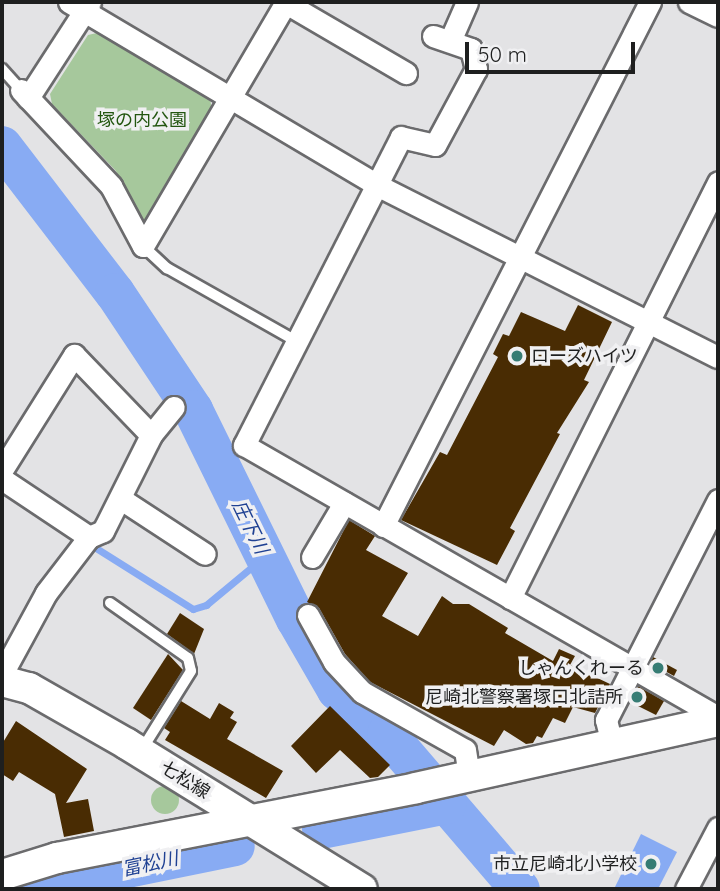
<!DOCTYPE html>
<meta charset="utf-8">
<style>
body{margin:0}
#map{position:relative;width:720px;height:891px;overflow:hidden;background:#e3e3e5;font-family:Quicksand,"Noto Sans JP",sans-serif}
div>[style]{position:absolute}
.green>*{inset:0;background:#a6c89c}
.round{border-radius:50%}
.water>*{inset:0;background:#88abf3}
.stream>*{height:7px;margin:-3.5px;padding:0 3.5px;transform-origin:3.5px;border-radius:3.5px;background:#88abf3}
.river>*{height:40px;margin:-20px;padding:0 20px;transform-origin:20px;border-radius:20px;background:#88abf3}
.building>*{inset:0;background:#492c03}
.roads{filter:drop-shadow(2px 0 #6b6b6d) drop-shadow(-2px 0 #6b6b6d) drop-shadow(0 2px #6b6b6d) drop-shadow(0 -2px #6b6b6d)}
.lane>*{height:10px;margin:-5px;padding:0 5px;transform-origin:5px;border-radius:5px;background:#fff}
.street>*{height:21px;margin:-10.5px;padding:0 10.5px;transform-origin:10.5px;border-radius:10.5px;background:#fff}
.secondary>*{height:30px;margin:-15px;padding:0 15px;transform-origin:15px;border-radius:15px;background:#fff}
.dots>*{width:19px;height:19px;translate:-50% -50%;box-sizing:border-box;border:4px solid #f0f0f2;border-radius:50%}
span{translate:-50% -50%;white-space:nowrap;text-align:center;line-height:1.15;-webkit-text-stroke:7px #f0f0f2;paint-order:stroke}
.park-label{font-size:18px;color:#235610}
.poi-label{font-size:18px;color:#1e1f1f}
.left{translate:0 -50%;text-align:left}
.right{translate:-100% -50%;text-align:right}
.street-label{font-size:18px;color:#1e1f1f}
.water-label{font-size:19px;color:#1f4193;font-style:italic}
.frame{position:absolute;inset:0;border:4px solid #1e1f1f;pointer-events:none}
.scale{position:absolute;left:465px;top:42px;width:170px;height:32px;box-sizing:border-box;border:4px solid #1e1f1f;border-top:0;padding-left:9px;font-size:21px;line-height:24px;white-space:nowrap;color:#1e1f1f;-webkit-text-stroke:5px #f0f0f2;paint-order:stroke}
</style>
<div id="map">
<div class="green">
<i style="clip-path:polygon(97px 33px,210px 98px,212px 111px,142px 228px,116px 171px,52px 104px,50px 94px,88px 35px)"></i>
<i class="round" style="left:151px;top:786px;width:28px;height:28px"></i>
</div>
<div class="water">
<i style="clip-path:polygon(641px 834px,677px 852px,658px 889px,614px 889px)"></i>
</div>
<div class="stream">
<i style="left:88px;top:543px;width:124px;rotate:32.2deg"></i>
<i style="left:193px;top:609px;width:14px;rotate:-17deg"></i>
<i style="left:206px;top:605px;width:77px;rotate:-39.7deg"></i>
</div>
<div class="river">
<i style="left:2px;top:146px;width:185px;rotate:52.5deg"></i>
<i style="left:115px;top:293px;width:141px;rotate:56.3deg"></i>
<i style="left:193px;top:410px;width:233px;rotate:63.8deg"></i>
<i style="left:296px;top:619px;width:82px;rotate:60deg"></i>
<i style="left:337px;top:690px;width:67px;rotate:41.3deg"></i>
<i style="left:387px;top:734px;width:204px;rotate:49.4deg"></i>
<i style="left:322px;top:829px;width:127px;rotate:-11.3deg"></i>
<i style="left:24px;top:889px;width:215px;rotate:-11.5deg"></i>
</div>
<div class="building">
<i style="clip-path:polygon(578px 305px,612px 322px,584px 380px,589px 382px,557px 433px,560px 434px,510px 528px,515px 531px,497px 565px,401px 520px,440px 452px,447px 455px,498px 357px,493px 354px,503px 334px,509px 336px,521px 312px,565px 331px)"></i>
<i style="clip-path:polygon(349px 520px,375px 536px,366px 550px,408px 573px,382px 616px,418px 636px,442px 596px,453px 604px,469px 604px,508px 628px,505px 633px,553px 661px,559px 649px,575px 656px,570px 665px,610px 684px,595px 713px,573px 707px,565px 723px,553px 718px,542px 738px,537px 736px,533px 743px,526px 744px,504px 730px,494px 746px,370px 682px,345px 654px,319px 608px,307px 602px)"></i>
<i style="clip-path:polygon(180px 613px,204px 629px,194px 654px,167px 634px)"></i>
<i style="clip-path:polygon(168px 654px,183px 670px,151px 720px,133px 708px)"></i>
<i style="clip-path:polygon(653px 657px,677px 670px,674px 676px,650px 663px)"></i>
<i style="clip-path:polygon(638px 686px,664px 701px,656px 715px,630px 702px)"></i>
<i style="clip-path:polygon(181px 701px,210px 719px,219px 703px,234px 712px,230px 718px,237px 722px,227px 739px,283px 771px,266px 798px,165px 740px,170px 732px,164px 728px)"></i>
<i style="clip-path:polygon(330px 706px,390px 765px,378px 777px,370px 778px,340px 750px,316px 773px,291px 746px)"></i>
<i style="clip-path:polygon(16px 721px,87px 769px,66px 803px,88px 799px,94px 831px,64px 837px,55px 794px,19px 772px,13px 781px,2px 774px,2px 744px)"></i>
</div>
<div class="roads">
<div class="lane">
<i style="left:2px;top:69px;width:28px;rotate:48deg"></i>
<i style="left:143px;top:246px;width:33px;rotate:43deg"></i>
<i style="left:167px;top:268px;width:148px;rotate:29.5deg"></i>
<i style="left:110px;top:603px;width:95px;rotate:35.2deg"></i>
<i style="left:188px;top:658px;width:13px;rotate:77deg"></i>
<i style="left:191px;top:671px;width:94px;rotate:122deg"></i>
</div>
<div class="street">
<i style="left:69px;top:2px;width:356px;rotate:30.7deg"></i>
<i style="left:375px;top:184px;width:384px;rotate:26.8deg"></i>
<i style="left:689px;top:2px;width:32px;rotate:26deg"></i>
<i style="left:286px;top:3px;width:139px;rotate:30.3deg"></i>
<i style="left:433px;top:36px;width:40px;rotate:18.9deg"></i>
<i style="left:471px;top:49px;width:21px;rotate:76deg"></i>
<i style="left:476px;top:69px;width:86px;rotate:118.3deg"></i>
<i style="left:435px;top:145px;width:35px;rotate:-167deg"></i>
<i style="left:401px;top:137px;width:346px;rotate:117deg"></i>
<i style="left:244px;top:445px;width:546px;rotate:29.85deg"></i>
<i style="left:450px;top:41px;width:43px;rotate:-66.4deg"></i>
<i style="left:21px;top:90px;width:132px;rotate:46.8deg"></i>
<i style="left:111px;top:186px;width:68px;rotate:61.9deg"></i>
<i style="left:143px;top:246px;width:283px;rotate:-59.6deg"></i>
<i style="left:28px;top:98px;width:114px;rotate:-57.1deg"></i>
<i style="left:2px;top:470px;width:136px;rotate:-57.9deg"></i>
<i style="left:74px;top:355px;width:111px;rotate:46.1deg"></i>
<i style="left:151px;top:435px;width:36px;rotate:-51deg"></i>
<i style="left:2px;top:479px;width:105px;rotate:33.7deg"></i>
<i style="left:121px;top:499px;width:100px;rotate:33.2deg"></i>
<i style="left:383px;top:526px;width:588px;rotate:-63deg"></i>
<i style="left:312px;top:557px;width:63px;rotate:-59.3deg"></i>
<i style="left:510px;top:598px;width:465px;rotate:-63.4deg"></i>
<i style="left:308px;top:615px;width:54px;rotate:61deg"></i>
<i style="left:334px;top:662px;width:41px;rotate:47deg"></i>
<i style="left:362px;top:692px;width:118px;rotate:29.4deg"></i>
<i style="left:465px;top:750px;width:26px;rotate:81deg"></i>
<i style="left:2px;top:674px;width:92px;rotate:-61.5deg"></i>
<i style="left:46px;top:593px;width:71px;rotate:-52.5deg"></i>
<i style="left:89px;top:537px;width:15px;rotate:-23deg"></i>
<i style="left:103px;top:531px;width:107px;rotate:-63.4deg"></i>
<i style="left:612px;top:744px;width:25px;rotate:-104deg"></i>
<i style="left:606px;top:720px;width:247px;rotate:-63deg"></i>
<i style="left:686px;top:889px;width:69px;rotate:-62.3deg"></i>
</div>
<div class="secondary">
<i style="left:2px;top:681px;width:28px;rotate:15deg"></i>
<i style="left:29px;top:688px;width:113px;rotate:29.7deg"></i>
<i style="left:127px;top:744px;width:276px;rotate:31.7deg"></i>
<i style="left:2px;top:875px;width:58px;rotate:-17.2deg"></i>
<i style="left:57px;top:858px;width:366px;rotate:-11deg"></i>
<i style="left:416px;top:788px;width:309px;rotate:-12.5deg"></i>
</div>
</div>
<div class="dots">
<i style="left:517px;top:356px;background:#367c74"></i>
<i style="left:658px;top:668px;background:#367c74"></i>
<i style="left:637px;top:697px;background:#367c74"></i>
<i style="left:651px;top:864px;background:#367c74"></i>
</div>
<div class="park-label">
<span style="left:142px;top:120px">塚の内公園</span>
</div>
<div class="poi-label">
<span class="left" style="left:531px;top:356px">ローズハイツ</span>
<span class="right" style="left:644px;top:668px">しゃんくれーる</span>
<span class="right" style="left:623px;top:697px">尼崎北警察署塚口北詰所</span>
<span class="right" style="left:637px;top:864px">市立尼崎北小学校</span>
</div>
<div class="street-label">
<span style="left:185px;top:780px;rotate:32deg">七松線</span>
</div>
<div class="water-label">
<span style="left:250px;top:527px;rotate:64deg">庄下川</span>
<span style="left:150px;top:864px;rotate:-12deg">富松川</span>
</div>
<div class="frame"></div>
<div class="scale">50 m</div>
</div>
